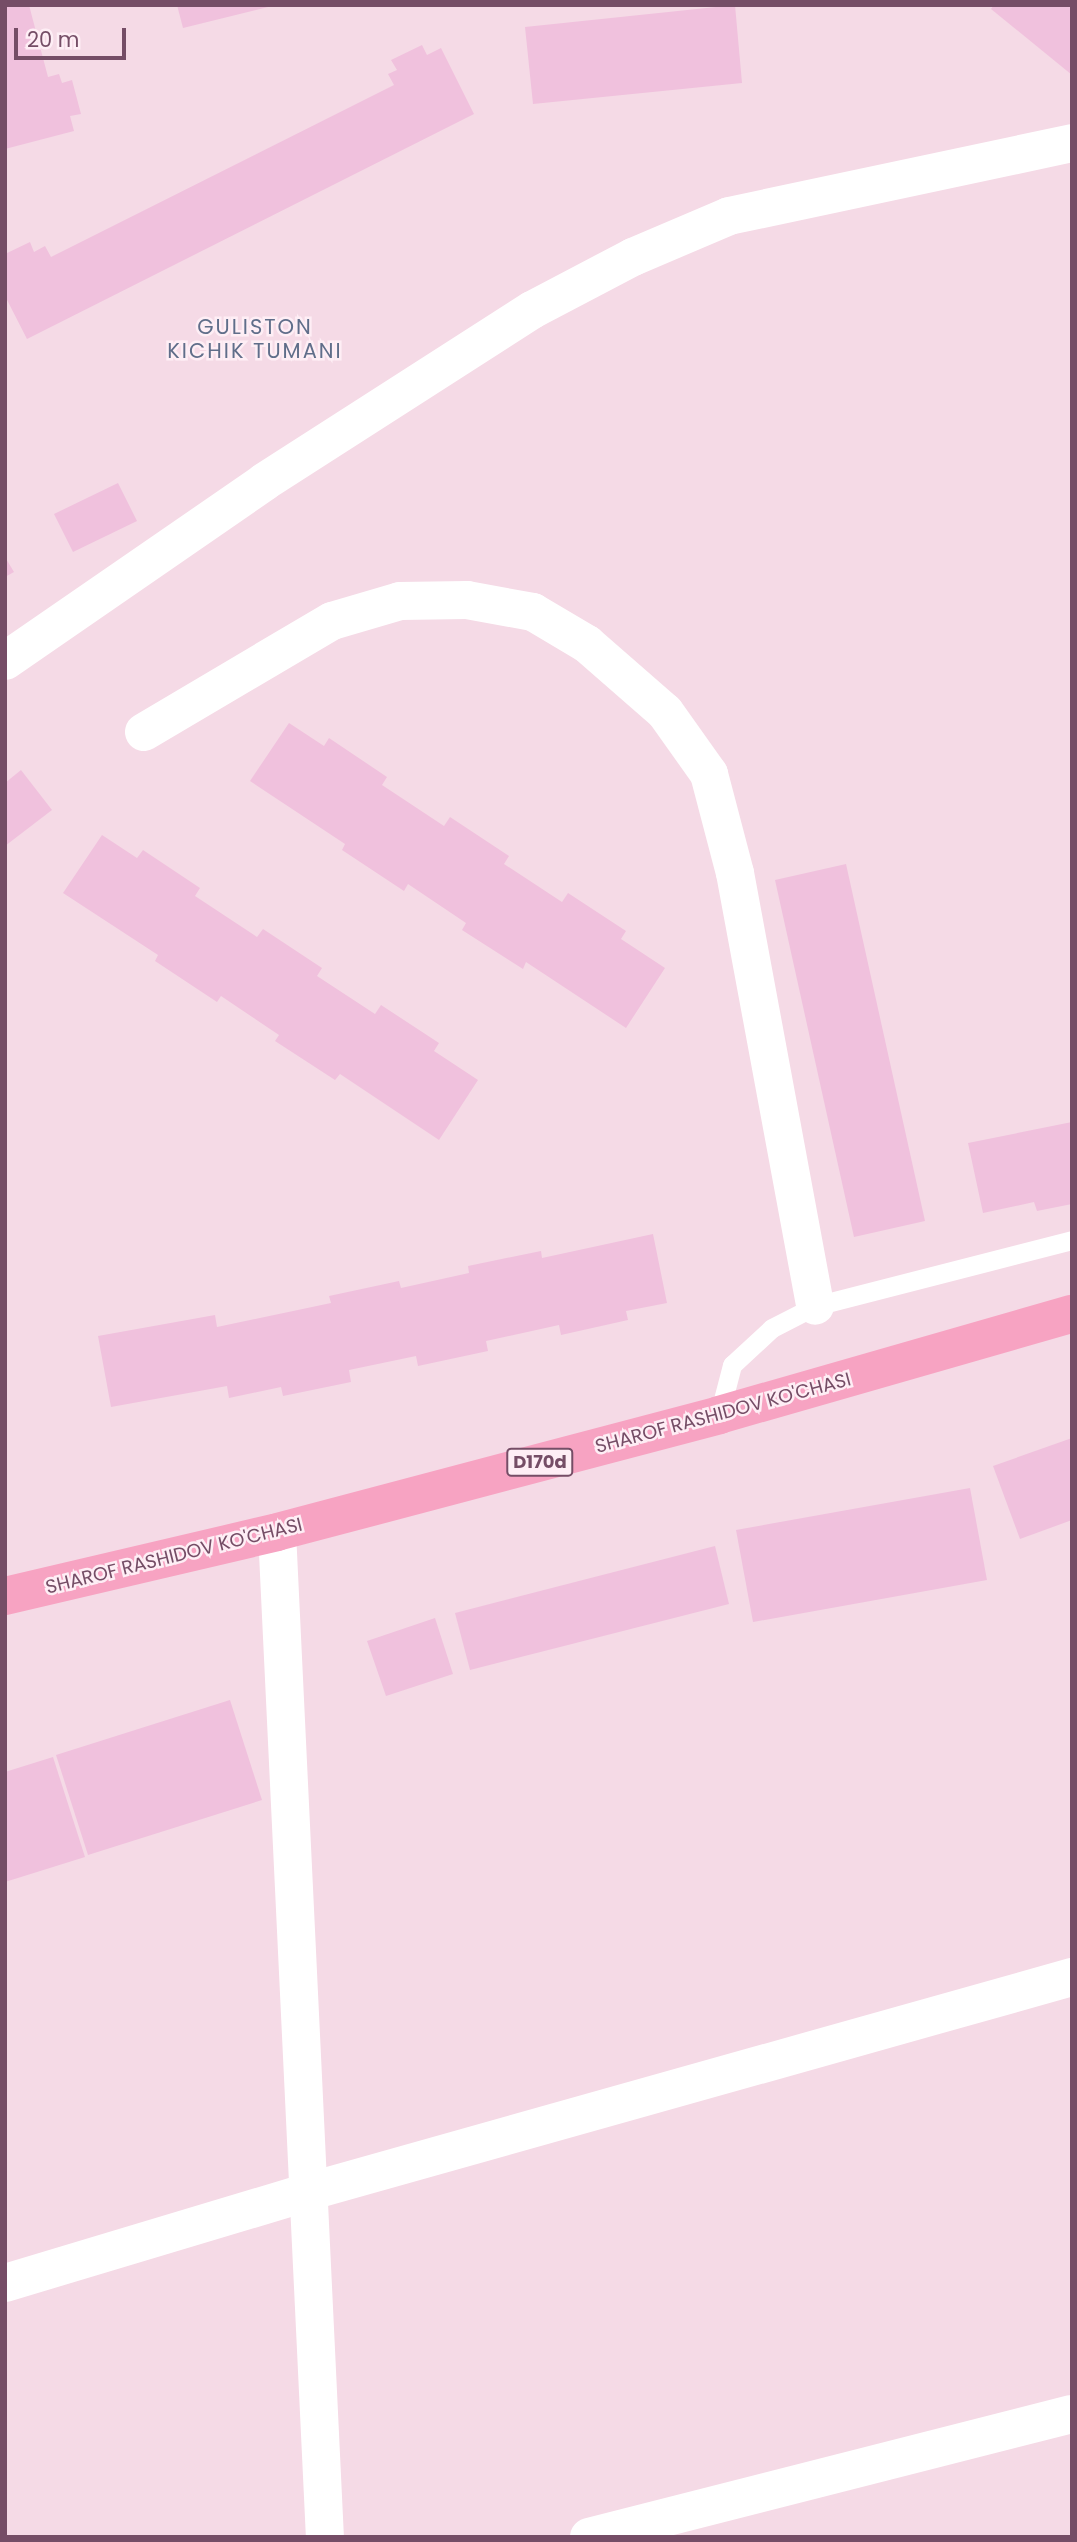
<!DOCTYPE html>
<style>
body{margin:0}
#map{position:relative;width:1077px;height:2542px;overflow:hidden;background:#fce8f0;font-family:Poppins,sans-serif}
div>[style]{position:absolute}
.residential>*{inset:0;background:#f5dae6}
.building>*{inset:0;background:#f0c1dd}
.lane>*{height:19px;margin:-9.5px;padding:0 9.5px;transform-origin:9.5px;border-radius:9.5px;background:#fff}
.street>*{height:38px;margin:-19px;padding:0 19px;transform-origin:19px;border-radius:19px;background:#fff}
.primary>*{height:38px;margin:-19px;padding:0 19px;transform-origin:19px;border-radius:19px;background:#f7a3c2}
span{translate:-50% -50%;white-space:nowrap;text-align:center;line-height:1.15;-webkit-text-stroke:5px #feeef5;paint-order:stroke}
.shield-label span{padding:2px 5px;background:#feeef5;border:2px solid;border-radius:5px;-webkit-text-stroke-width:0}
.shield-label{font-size:18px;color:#754d66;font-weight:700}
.street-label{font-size:19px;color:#754d66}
.neighbourhood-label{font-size:21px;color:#606e8a;letter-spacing:2px}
.frame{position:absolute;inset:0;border:7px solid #754d66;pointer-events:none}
.scale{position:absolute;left:14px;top:28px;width:112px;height:32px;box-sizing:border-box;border:4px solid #754d66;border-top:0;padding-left:9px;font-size:21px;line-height:24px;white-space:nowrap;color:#754d66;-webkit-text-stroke:5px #feeef5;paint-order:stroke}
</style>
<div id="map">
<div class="residential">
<i style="clip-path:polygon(5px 5px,1072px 5px,1072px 2537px,5px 2537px)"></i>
</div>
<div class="building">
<i style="clip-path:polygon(5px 5px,29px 5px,48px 77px,59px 74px,62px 83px,72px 80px,81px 114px,70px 116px,74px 131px,5px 149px)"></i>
<i style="clip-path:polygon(177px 5px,271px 5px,272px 6px,183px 28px)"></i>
<i style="clip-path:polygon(735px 5px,742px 83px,533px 104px,525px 27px)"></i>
<i style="clip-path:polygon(994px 5px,1072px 5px,1072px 75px,991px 9px)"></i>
<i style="clip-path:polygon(422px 45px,427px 55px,441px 48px,474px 114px,27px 339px,5px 296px,5px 254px,30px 242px,34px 252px,45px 246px,51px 257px,394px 85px,388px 74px,397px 70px,391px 60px)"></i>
<i style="clip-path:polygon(118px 483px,137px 521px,73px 552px,54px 514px)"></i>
<i style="clip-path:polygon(5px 557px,14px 572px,5px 577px)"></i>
<i style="clip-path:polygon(289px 723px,324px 746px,329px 738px,387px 777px,382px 785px,444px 826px,450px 817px,509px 856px,504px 864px,562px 902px,568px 893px,626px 931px,621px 939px,665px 968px,626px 1028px,526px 962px,523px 969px,462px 930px,466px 923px,408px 884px,404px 891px,342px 850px,345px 844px,250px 781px)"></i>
<i style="clip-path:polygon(21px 770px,52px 810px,5px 846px,5px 783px)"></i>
<i style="clip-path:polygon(102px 835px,137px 858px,143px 850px,200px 888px,195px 896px,257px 937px,263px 929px,322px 968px,317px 976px,375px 1014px,381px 1005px,439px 1043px,434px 1051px,478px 1080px,439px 1140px,340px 1074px,335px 1080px,275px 1041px,279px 1035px,221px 996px,217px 1002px,155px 961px,158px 955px,63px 893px)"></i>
<i style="clip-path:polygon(846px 864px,925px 1221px,854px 1237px,775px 880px)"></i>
<i style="clip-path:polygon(1072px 1122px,1072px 1204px,1037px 1211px,1034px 1202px,983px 1213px,968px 1143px)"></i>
<i style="clip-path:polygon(653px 1234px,667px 1303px,626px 1311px,628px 1320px,561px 1335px,559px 1325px,486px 1341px,488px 1351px,418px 1366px,416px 1356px,349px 1370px,351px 1382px,283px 1396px,281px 1387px,229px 1398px,227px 1386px,111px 1407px,98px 1336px,215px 1315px,217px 1327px,331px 1303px,329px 1296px,399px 1281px,401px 1288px,469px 1273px,468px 1266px,541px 1251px,542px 1258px)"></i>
<i style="clip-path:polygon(1072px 1438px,1072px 1520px,1020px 1539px,993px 1466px)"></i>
<i style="clip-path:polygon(970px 1488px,987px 1580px,753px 1622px,736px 1530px)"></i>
<i style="clip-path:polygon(715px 1546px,729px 1604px,470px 1670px,455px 1613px)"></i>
<i style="clip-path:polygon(435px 1618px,453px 1674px,386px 1696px,367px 1641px)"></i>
<i style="clip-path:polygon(230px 1700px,262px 1800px,88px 1855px,56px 1755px)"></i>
<i style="clip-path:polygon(53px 1757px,85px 1857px,5px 1882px,5px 1772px)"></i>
</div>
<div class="lane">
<i style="left:719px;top:1415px;width:52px;rotate:-75.4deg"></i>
<i style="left:732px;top:1365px;width:54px;rotate:-42.8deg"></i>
<i style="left:772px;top:1328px;width:48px;rotate:-27.1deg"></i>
<i style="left:815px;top:1306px;width:265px;rotate:-14.4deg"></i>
</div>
<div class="street">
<i style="left:5px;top:661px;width:315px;rotate:-34.6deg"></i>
<i style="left:264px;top:482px;width:318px;rotate:-32.7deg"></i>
<i style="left:532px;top:310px;width:114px;rotate:-27.7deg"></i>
<i style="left:633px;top:257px;width:104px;rotate:-23.1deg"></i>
<i style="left:729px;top:216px;width:351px;rotate:-12deg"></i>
<i style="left:144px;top:732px;width:218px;rotate:-30.6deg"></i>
<i style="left:332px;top:621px;width:71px;rotate:-16.4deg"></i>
<i style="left:400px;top:601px;width:67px;rotate:-0.9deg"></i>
<i style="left:467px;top:600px;width:67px;rotate:10.3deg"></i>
<i style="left:533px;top:612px;width:63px;rotate:30.7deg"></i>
<i style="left:587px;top:644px;width:103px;rotate:41.1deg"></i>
<i style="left:665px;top:712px;width:76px;rotate:54.6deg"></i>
<i style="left:709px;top:774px;width:102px;rotate:75.3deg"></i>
<i style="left:735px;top:873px;width:440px;rotate:79.5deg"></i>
<i style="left:277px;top:1532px;width:1006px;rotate:87.27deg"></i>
<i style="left:5px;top:2283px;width:320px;rotate:-16.7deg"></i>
<i style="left:311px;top:2191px;width:791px;rotate:-15.71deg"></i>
<i style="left:589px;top:2537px;width:498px;rotate:-14.3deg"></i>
</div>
<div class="primary">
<i style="left:5px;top:1596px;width:279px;rotate:-13.2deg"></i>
<i style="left:277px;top:1532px;width:457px;rotate:-14.8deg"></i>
<i style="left:719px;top:1415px;width:367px;rotate:-16deg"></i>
</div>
<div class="shield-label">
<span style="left:540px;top:1462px">D170d</span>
</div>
<div class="street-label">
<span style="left:723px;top:1413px;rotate:-15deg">SHAROF RASHIDOV KO'CHASI</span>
<span style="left:174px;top:1556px;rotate:-14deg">SHAROF RASHIDOV KO'CHASI</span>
</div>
<div class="neighbourhood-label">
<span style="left:255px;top:339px">GULISTON<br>KICHIK TUMANI</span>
</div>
<div class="frame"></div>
<div class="scale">20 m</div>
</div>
